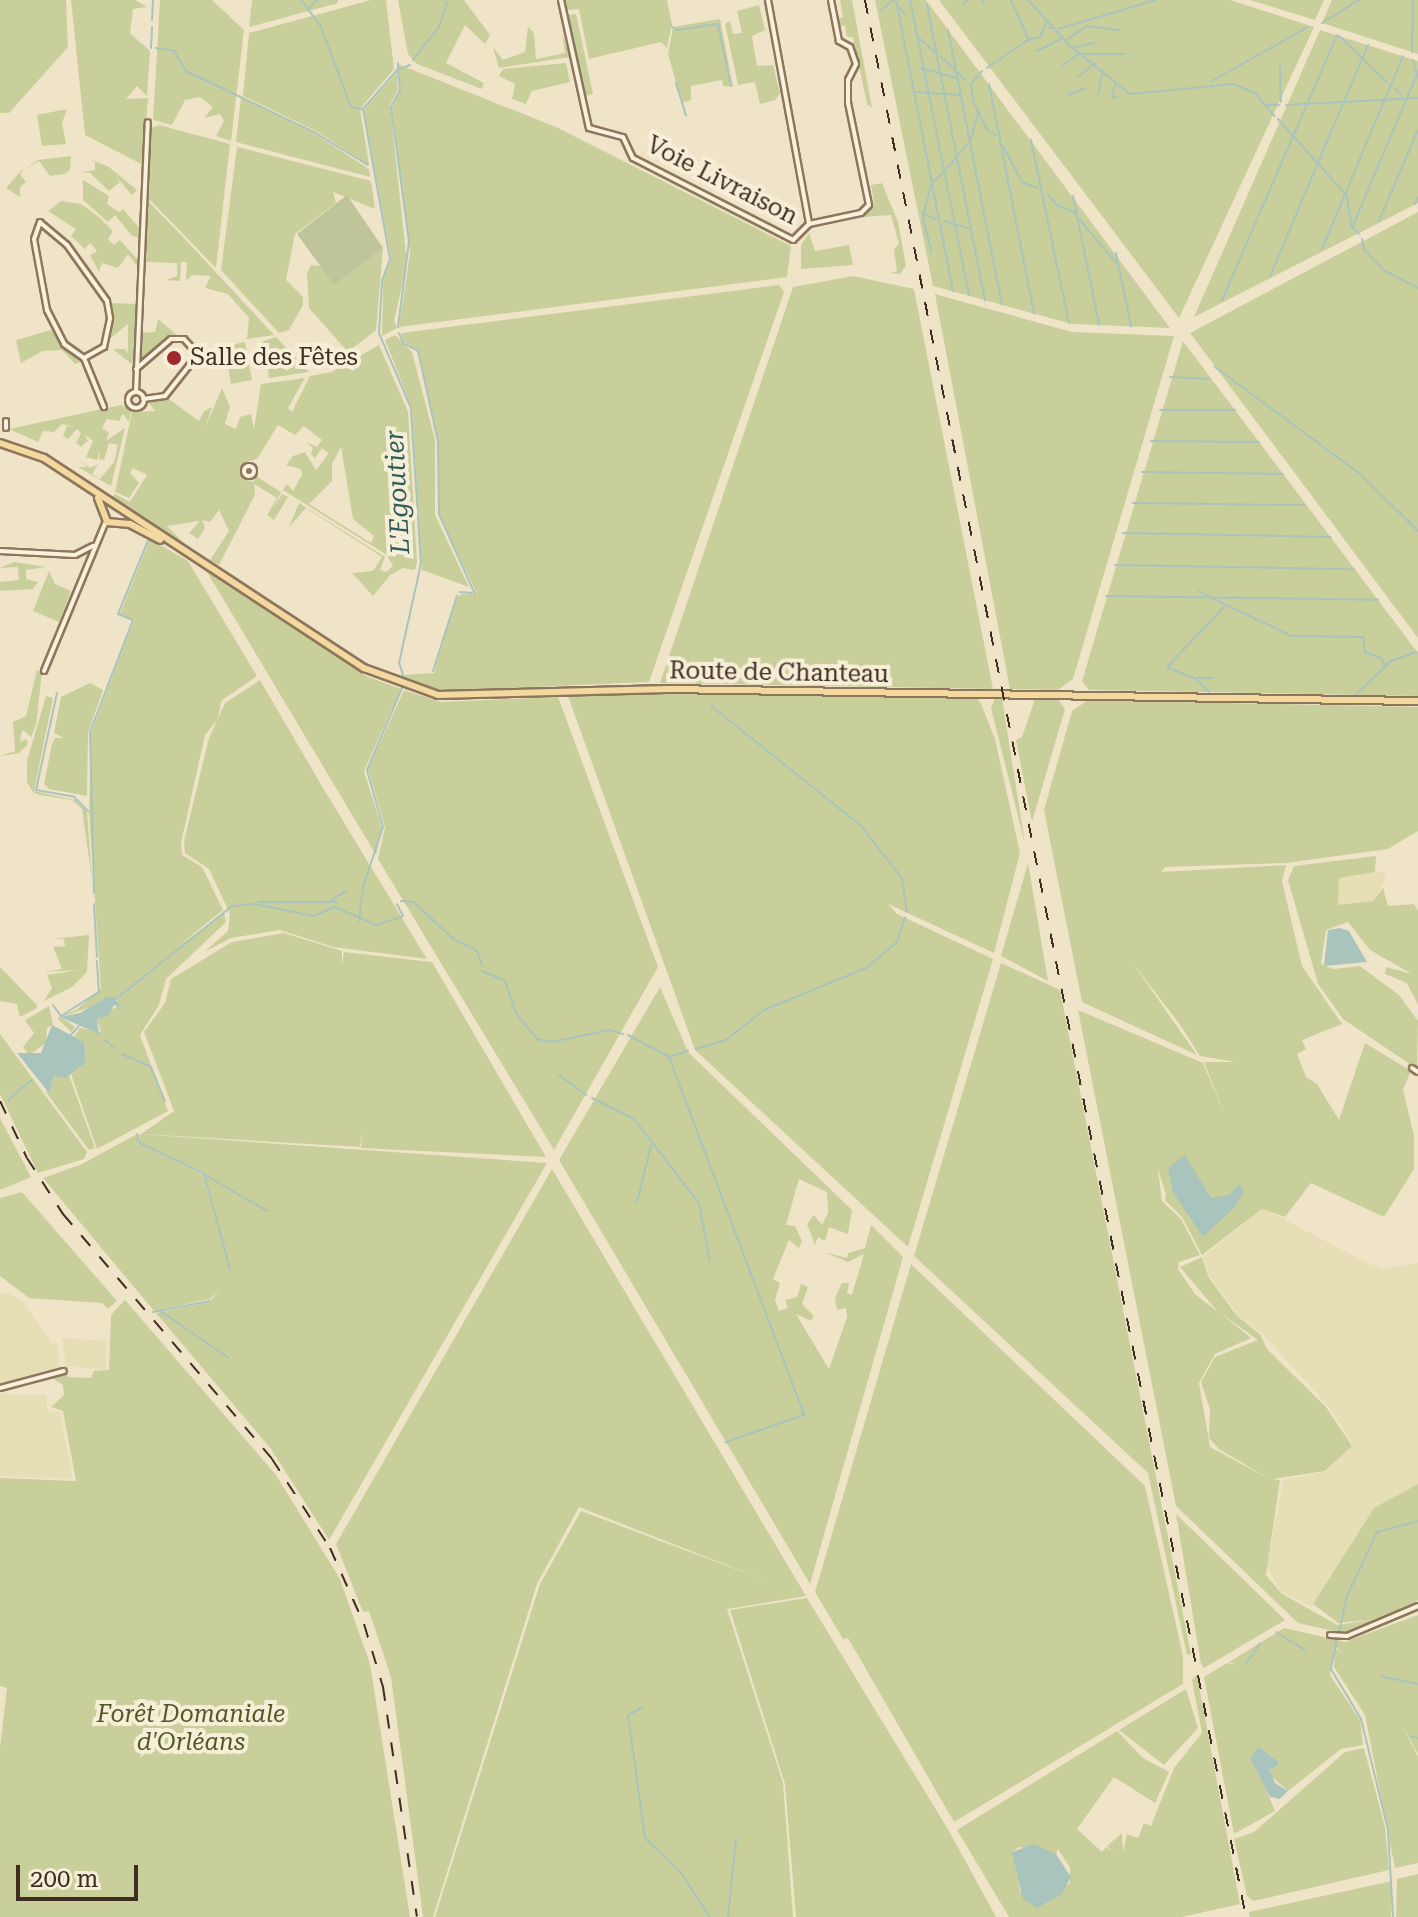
<!DOCTYPE html>
<meta charset="utf-8">
<style>
body{margin:0}
#map{position:relative;width:1418px;height:1917px;overflow:hidden;background:#f0e4c8;font-family:"Roboto Serif",serif}
div>[style]{position:absolute}
.farmland>*{inset:0;background:#e6deb5}
.green>*{inset:0;background:#c9cf9b}
.cemetery>*{inset:0;background:#bfc49a}
.water>*{inset:0;background:#a9c4bc}
.stream>*{height:2px;margin:-1px;padding:0 1px;transform-origin:1px;border-radius:1px;background:#a9c4bc}
.roads{filter:drop-shadow(2px 0 #8d765c) drop-shadow(-2px 0 #8d765c) drop-shadow(0 2px #8d765c) drop-shadow(0 -2px #8d765c)}
.minor>*{height:4px;margin:-2px;padding:0 2px;transform-origin:2px;border-radius:2px;background:#faf1dc}
.minor>.ring{margin:-2px;padding:0;box-sizing:content-box;background:none;border:4px solid #faf1dc;border-radius:50%}
.major>*{height:6px;margin:-3px;padding:0 3px;transform-origin:3px;border-radius:3px;background:#f3d9a0}
.rail>*{height:2px;margin-top:-1px;transform-origin:0;background:repeating-linear-gradient(90deg,#3d2e20 0 14px,transparent 0 28px)}
.dots>*{width:22px;height:22px;translate:-50% -50%;box-sizing:border-box;border:4px solid #f7eed8;border-radius:50%}
span{translate:-50% -50%;white-space:nowrap;text-align:center;line-height:1.15;-webkit-text-stroke:8px #f7eed8;paint-order:stroke}
.street-label{font-size:24px;color:#3d2e20}
.poi-label{font-size:24px;color:#3d2e20}
.left{translate:0 -50%;text-align:left}
.park-label{font-size:24px;color:#4d5a26;font-style:italic}
.water-label{font-size:26px;color:#2f5d5a;font-style:italic}
.scale{position:absolute;left:16px;top:1865px;width:122px;height:36px;box-sizing:border-box;border:4px solid #3d2e20;border-top:0;padding-left:10px;font-size:24px;line-height:28px;white-space:nowrap;color:#3d2e20;-webkit-text-stroke:6px #f7eed8;paint-order:stroke}
</style>
<div id="map">
<div class="farmland">
<i style="clip-path:polygon(1384px 871px,1386px 880px,1373px 901px,1338px 906px,1339px 877px)"></i>
<i style="clip-path:polygon(1263px 1208px,1369px 1264px,1384px 1269px,1418px 1263px,1418px 1484px,1374px 1508px,1311px 1607px,1281px 1591px,1267px 1568px,1283px 1480px,1325px 1472px,1353px 1445px,1329px 1407px,1261px 1332px,1240px 1318px,1210px 1277px,1203px 1257px)"></i>
<i style="clip-path:polygon(8px 1293px,22px 1301px,53px 1344px,57px 1342px,60px 1373px,0 1385px,0 1295px)"></i>
<i style="clip-path:polygon(62px 1338px,106px 1341px,106px 1370px,66px 1366px)"></i>
<i style="clip-path:polygon(0 1394px,47px 1395px,47px 1411px,60px 1412px,73px 1479px,0 1476px)"></i>
</div>
<div class="green">
<i style="clip-path:polygon(0 0,66px 0,68px 47px,9px 113px,0 113px)"></i>
<i style="clip-path:polygon(71px 0,135px 0,147px 7px,133px 9px,130px 33px,150px 51px,147px 96px,137px 86px,126px 99px,148px 98px,143px 165px,85px 135px)"></i>
<i style="clip-path:polygon(160px 0,212px 0,244px 30px,231px 141px,216px 136px,224px 121px,220px 114px,204px 118px,213px 107px,200px 97px,185px 100px,172px 125px,153px 120px)"></i>
<i style="clip-path:polygon(252px 0,338px 0,338px 3px,249px 27px)"></i>
<i style="clip-path:polygon(371px 0,386px 0,394px 69px,360px 109px,369px 165px,316px 131px,243px 96px,249px 33px)"></i>
<i style="clip-path:polygon(398px 0,464px 0,490px 35px,485px 44px,465px 25px,446px 63px,484px 83px,482px 89px,417px 64px,408px 54px)"></i>
<i style="clip-path:polygon(564px 0,667px 0,672px 24px,667px 48px,661px 42px,589px 59px,579px 9px,566px 10px)"></i>
<i style="clip-path:polygon(840px 0,852px 0,872px 108px,867px 104px,853px 37px,847px 37px,845px 26px,838px 26px,837px 19px,843px 17px)"></i>
<i style="clip-path:polygon(875px 0,926px 0,1170px 328px,1072px 324px,933px 286px)"></i>
<i style="clip-path:polygon(939px 0,1230px 0,1314px 27px,1179px 318px)"></i>
<i style="clip-path:polygon(1250px 0,1324px 0,1315px 20px)"></i>
<i style="clip-path:polygon(1332px 0,1418px 0,1418px 54px,1322px 23px)"></i>
<i style="clip-path:polygon(759px 5px,765px 30px,752px 36px,757px 66px,773px 65px,780px 93px,775px 100px,760px 104px,755px 82px,738px 85px,725px 24px,730px 21px,733px 34px,742px 33px,737px 11px)"></i>
<i style="clip-path:polygon(576px 14px,593px 94px,586px 96px,567px 15px)"></i>
<i style="clip-path:polygon(720px 19px,733px 87px,723px 86px,722px 80px,691px 86px,691px 100px,682px 103px,668px 54px,673px 27px)"></i>
<i style="clip-path:polygon(528px 27px,534px 33px,536px 59px,565px 53px,562px 33px,570px 57px,499px 68px,493px 47px,503px 60px,525px 52px)"></i>
<i style="clip-path:polygon(1320px 30px,1418px 61px,1418px 203px,1194px 317px)"></i>
<i style="clip-path:polygon(566px 63px,570px 82px,532px 91px,526px 104px,512px 99px,515px 84px,499px 76px,503px 69px)"></i>
<i style="clip-path:polygon(398px 64px,556px 127px,791px 246px,787px 277px,399px 327px,410px 252px,392px 108px,400px 90px)"></i>
<i style="clip-path:polygon(397px 72px,398px 90px,390px 105px,407px 264px,394px 321px,397px 328px,382px 336px,383px 282px,391px 258px,364px 110px)"></i>
<i style="clip-path:polygon(241px 97px,314px 133px,369px 169px,370px 177px,236px 142px)"></i>
<i style="clip-path:polygon(67px 109px,62px 123px,66px 144px,42px 146px,37px 115px)"></i>
<i style="clip-path:polygon(159px 125px,230px 144px,216px 268px,149px 199px,151px 128px)"></i>
<i style="clip-path:polygon(237px 147px,371px 181px,375px 209px,333px 192px,336px 203px,295px 234px,286px 280px,303px 297px,303px 305px,289px 330px,279px 333px,221px 270px)"></i>
<i style="clip-path:polygon(71px 156px,70px 170px,64px 174px,50px 176px,39px 161px,25px 169px,20px 174px,26px 182px,20px 187px,20px 197px,6px 188px,19px 173px,38px 160px)"></i>
<i style="clip-path:polygon(82px 156px,109px 167px,137px 190px,132px 195px,115px 175px,120px 182px,109px 191px,90px 173px,80px 172px,95px 170px,95px 162px)"></i>
<i style="clip-path:polygon(83px 180px,109px 196px,107px 204px,119px 212px,123px 209px,142px 231px,142px 238px,132px 236px,115px 215px,108px 222px,83px 200px)"></i>
<i style="clip-path:polygon(882px 183px,898px 222px,906px 266px,900px 274px,890px 273px,897px 271px,894px 249px,899px 244px,891px 215px,864px 217px,874px 203px,871px 185px)"></i>
<i style="clip-path:polygon(147px 200px,185px 239px,274px 335px,247px 339px,249px 318px,228px 294px,205px 288px,211px 276px,192px 275px,186px 281px,187px 262px,181px 262px,180px 281px,166px 280px,177px 276px,177px 263px,145px 262px)"></i>
<i style="clip-path:polygon(61px 201px,81px 204px,99px 217px,113px 231px,108px 239px,114px 245px,120px 240px,139px 261px,140px 270px,128px 254px,118px 268px,102px 263px,99px 272px,90px 255px,97px 252px,94px 247px,90px 243px,85px 249px,71px 236px,76px 229px,48px 211px)"></i>
<i style="clip-path:polygon(1418px 212px,1418px 638px,1190px 333px)"></i>
<i style="clip-path:polygon(809px 233px,815px 251px,849px 245px,853px 265px,801px 269px,801px 245px)"></i>
<i style="clip-path:polygon(383px 248px,376px 330px,348px 352px,309px 308px,307px 273px,311px 265px,320px 266px,334px 284px)"></i>
<i style="clip-path:polygon(853px 276px,914px 289px,993px 689px,660px 683px,793px 287px)"></i>
<i style="clip-path:polygon(779px 285px,784px 292px,649px 682px,441px 691px,408px 682px,404px 675px,434px 673px,455px 601px,461px 594px,477px 594px,439px 514px,439px 441px,418px 350px,403px 341px,401px 333px)"></i>
<i style="clip-path:polygon(935px 294px,1072px 332px,1174px 336px,1073px 679px,1058px 690px,1010px 689px)"></i>
<i style="clip-path:polygon(110px 303px,138px 304px,138px 325px,133px 325px,138px 326px,135px 367px,113px 349px,125px 349px,128px 354px,128px 324px,108px 340px,113px 322px)"></i>
<i style="clip-path:polygon(158px 319px,178px 336px,163px 341px,138px 365px,141px 333px,155px 332px)"></i>
<i style="clip-path:polygon(51px 330px,83px 361px,75px 364px,62px 350px,43px 351px,21px 363px,16px 340px)"></i>
<i style="clip-path:polygon(395px 335px,412px 352px,435px 440px,435px 515px,469px 587px,422px 570px,412px 408px,385px 340px)"></i>
<i style="clip-path:polygon(276px 337px,277px 338px,309px 372px,269px 378px,263px 341px)"></i>
<i style="clip-path:polygon(1183px 341px,1418px 653px,1418px 696px,1089px 690px,1082px 681px)"></i>
<i style="clip-path:polygon(245px 342px,252px 380px,231px 384px,225px 346px)"></i>
<i style="clip-path:polygon(evenodd,379px 345px,408px 412px,417px 562px,415px 570px,403px 568px,390px 575px,373px 596px,352px 573px,373px 571px,382px 557px,306px 508px,289px 527px,299px 503px,385px 557px,380px 570px,386px 572px,393px 566px,387px 555px,283px 490px,287px 484px,293px 491px,302px 475px,301px 469px,286px 465px,293px 456px,305px 452px,316px 470px,329px 453px,322px 448px,315px 458px,311px 454px,313px 448px,306px 442px,317px 447px,322px 440px,304px 426px,295px 435px,278px 425px,257px 459px,244px 463px,246px 480px,254px 482px,256px 476px,281px 492px,273px 508px,282px 494px,288px 497px,274px 520px,267px 515px,277px 498px,254px 484px,255px 495px,219px 565px,210px 560px,229px 531px,219px 510px,210px 522px,202px 520px,205px 528px,198px 539px,189px 533px,200px 521px,167px 526px,190px 549px,111px 498px,115px 494px,130px 502px,147px 475px,133px 468px,130px 473px,139px 483px,129px 498px,115px 492px,132px 412px,155px 411px,147px 400px,166px 397px,199px 421px,204px 411px,212px 407px,205px 428px,222px 388px,230px 407px,225px 424px,236px 429px,240px 417px,251px 414px,254px 429px,261px 384px,305px 378px,288px 408px,292px 412px,310px 376px,332px 372px,379px 345px,341px 447px,353px 519px,374px 536px,371px 543px,309px 504px,332px 481px,332px 464px,341px 447px)"></i>
<i style="clip-path:polygon(121px 405px,131px 411px,129px 422px,123px 414px,119px 421px,107px 419px,102px 428px,109px 433px,106px 441px,125px 428px,111px 486px,78px 467px,87px 467px,80px 461px,90px 468px,98px 464px,92px 474px,100px 479px,114px 462px,118px 445px,109px 443px,104px 460px,99px 459px,100px 449px,97px 460px,86px 457px,93px 441px,84px 434px,88px 441px,81px 447px,76px 443px,81px 433px,77px 429px,68px 439px,63px 436px,67px 426px,74px 427px,62px 424px,54px 432px,43px 431px,38px 442px,9px 429px)"></i>
<i style="clip-path:polygon(150px 539px,188px 561px,257px 676px,221px 701px,218px 719px,205px 735px,181px 843px,182px 855px,202px 867px,223px 910px,176px 948px,224px 913px,226px 922px,166px 979px,159px 1005px,140px 1035px,168px 1111px,97px 1149px,71px 1074px,86px 1063px,84px 1042px,74px 1037px,80px 1028px,101px 1032px,97px 1019px,119px 1005px,117px 1000px,144px 976px,116px 999px,61px 1017px,75px 1027px,71px 1032px,57px 1018px,76px 1010px,101px 989px,89px 814px,91px 733px,134px 620px,120px 614px)"></i>
<i style="clip-path:polygon(14px 562px,46px 567px,26px 570px,26px 579px,38px 582px,33px 589px,0 591px,0 582px,19px 580px,18px 567px,0 568px)"></i>
<i style="clip-path:polygon(49px 571px,55px 584px,71px 591px,59px 622px,33px 611px)"></i>
<i style="clip-path:polygon(207px 572px,366px 676px,401px 689px,364px 771px,382px 828px,376px 855px)"></i>
<i style="clip-path:polygon(37px 670px,42px 671px,36px 725px,31px 737px,23px 730px,21px 735px,20px 742px,26px 739px,28px 744px,19px 753px,0 756px,15px 751px,13px 722px,26px 716px)"></i>
<i style="clip-path:polygon(260px 680px,323px 788px,427px 959px,333px 947px,280px 930px,231px 938px,204px 952px,228px 931px,230px 914px,209px 869px,185px 853px,184px 841px,209px 738px,225px 703px)"></i>
<i style="clip-path:polygon(90px 683px,103px 690px,88px 733px,87px 796px,49px 789px,44px 784px,52px 744px,55px 738px,64px 738px,54px 733px,61px 697px)"></i>
<i style="clip-path:polygon(404px 690px,441px 702px,558px 697px,658px 967px,554px 1150px,378px 859px,385px 827px,368px 769px)"></i>
<i style="clip-path:polygon(663px 693px,977px 698px,981px 704px,995px 739px,1020px 853px,994px 953px,888px 904px,897px 914px,993px 959px,908px 1247px,695px 1050px,568px 696px)"></i>
<i style="clip-path:polygon(46px 696px,53px 698px,34px 791px,75px 800px,87px 811px,92px 880px,82px 809px,72px 800px,39px 795px,33px 792px,27px 782px,27px 761px)"></i>
<i style="clip-path:polygon(995px 698px,1002px 698px,1025px 844px,991px 708px)"></i>
<i style="clip-path:polygon(1035px 699px,1058px 699px,1065px 709px,1032px 822px,1016px 740px,1022px 737px)"></i>
<i style="clip-path:polygon(evenodd,1088px 700px,1418px 707px,1418px 831px,1388px 849px,1286px 863px,1165px 867px,1161px 872px,1286px 865px,1282px 881px,1302px 966px,1342px 1024px,1302px 1040px,1306px 1049px,1297px 1054px,1306px 1077px,1317px 1084px,1339px 1120px,1365px 1043px,1411px 1071px,1403px 1089px,1414px 1136px,1414px 1169px,1384px 1217px,1311px 1183px,1285px 1217px,1262px 1209px,1202px 1255px,1182px 1217px,1165px 1200px,1166px 1195px,1158px 1169px,1162px 1201px,1181px 1219px,1200px 1255px,1179px 1262px,1178px 1269px,1195px 1294px,1218px 1312px,1180px 1267px,1202px 1257px,1209px 1278px,1237px 1316px,1260px 1334px,1267px 1349px,1326px 1407px,1352px 1446px,1325px 1471px,1273px 1479px,1280px 1480px,1266px 1575px,1281px 1593px,1337px 1625px,1378px 1619px,1338px 1623px,1313px 1604px,1374px 1508px,1418px 1484px,1418px 1600px,1401px 1612px,1346px 1634px,1298px 1623px,1176px 1506px,1078px 1010px,1203px 1063px,1226px 1118px,1204px 1062px,1235px 1062px,1200px 1056px,1181px 1026px,1132px 962px,1197px 1055px,1082px 1002px,1044px 810px,1072px 711px,1088px 700px,1219px 1312px,1258px 1340px,1215px 1357px,1201px 1382px,1210px 1409px,1209px 1438px,1219px 1449px,1271px 1480px,1210px 1447px,1199px 1383px,1215px 1354px,1251px 1338px,1219px 1312px)"></i>
<i style="clip-path:polygon(1376px 856px,1375px 872px,1339px 878px,1338px 905px,1373px 901px,1383px 888px,1388px 906px,1414px 904px,1418px 911px,1418px 1005px,1407px 983px,1385px 974px,1386px 967px,1412px 974px,1370px 950px,1348px 922px,1326px 930px,1321px 964px,1333px 969px,1360px 966px,1399px 995px,1418px 1021px,1417px 1069px,1343px 1019px,1318px 984px,1288px 880px,1294px 866px)"></i>
<i style="clip-path:polygon(1028px 863px,1048px 981px,1001px 956px)"></i>
<i style="clip-path:polygon(284px 933px,342px 951px,342px 966px,344px 952px,432px 962px,546px 1157px,361px 1148px,362px 1130px,360px 1147px,141px 1134px,174px 1111px,144px 1032px,165px 1003px,171px 979px,232px 942px)"></i>
<i style="clip-path:polygon(89px 935px,87px 972px,72px 987px,44px 1001px,52px 988px,47px 975px,78px 970px,44px 972px,62px 969px,53px 947px,65px 946px,64px 939px,52px 939px)"></i>
<i style="clip-path:polygon(1001px 963px,1060px 990px,1191px 1654px,1187px 1655px,1148px 1473px,914px 1256px)"></i>
<i style="clip-path:polygon(0 967px,37px 1005px,37px 1008px,20px 1017px,17px 1004px,0 1001px)"></i>
<i style="clip-path:polygon(660px 987px,688px 1052px,852px 1210px,848px 1234px,829px 1227px,825px 1241px,818px 1237px,815px 1245px,807px 1224px,814px 1215px,822px 1225px,828px 1213px,827px 1192px,799px 1179px,786px 1225px,795px 1226px,802px 1241px,799px 1248px,789px 1240px,773px 1279px,780px 1283px,775px 1300px,779px 1311px,788px 1308px,785px 1300px,797px 1297px,801px 1284px,808px 1287px,802px 1304px,814px 1316px,811px 1321px,796px 1314px,829px 1369px,847px 1317px,846px 1308px,837px 1310px,835px 1298px,842px 1283px,849px 1283px,847px 1293px,852px 1295px,864px 1254px,848px 1262px,824px 1252px,847px 1258px,848px 1253px,865px 1248px,871px 1225px,903px 1257px,810px 1584px,559px 1160px)"></i>
<i style="clip-path:polygon(49px 1006px,53px 1025px,47px 1028px,46px 1043px,29px 1055px,23px 1047px,34px 1033px,25px 1020px)"></i>
<i style="clip-path:polygon(0 1034px,87px 1152px,84px 1159px,38px 1173px,0 1094px)"></i>
<i style="clip-path:polygon(69px 1075px,95px 1148px,89px 1150px,45px 1091px,49px 1092px,54px 1076px)"></i>
<i style="clip-path:polygon(0 1118px,31px 1177px,0 1190px)"></i>
<i style="clip-path:polygon(137px 1134px,139px 1143px,203px 1175px,230px 1270px,205px 1174px,141px 1143px,139px 1134px,547px 1163px,329px 1540px,271px 1449px,156px 1313px,210px 1302px,219px 1288px,210px 1299px,154px 1311px,43px 1178px,82px 1164px)"></i>
<i style="clip-path:polygon(552px 1169px,806px 1596px,727px 1609px,783px 1783px,793px 1917px,435px 1917px,540px 1584px,581px 1511px,770px 1582px,579px 1507px,537px 1584px,433px 1917px,423px 1917px,391px 1677px,369px 1611px,363px 1612px,336px 1544px)"></i>
<i style="clip-path:polygon(22px 1192px,117px 1301px,108px 1309px,102px 1303px,29px 1298px,0 1276px,0 1198px)"></i>
<i style="clip-path:polygon(911px 1264px,1145px 1486px,1183px 1656px,1183px 1684px,954px 1822px,848px 1638px,843px 1639px,815px 1592px)"></i>
<i style="clip-path:polygon(125px 1300px,276px 1475px,340px 1579px,370px 1664px,410px 1917px,0 1917px,0 1748px,7px 1688px,0 1686px,0 1478px,76px 1481px,63px 1411px,51px 1407px,64px 1395px,63px 1385px,47px 1375px,66px 1371px,68px 1377px,91px 1378px,94px 1371px,109px 1370px,111px 1315px)"></i>
<i style="clip-path:polygon(1176px 1514px,1285px 1620px,1204px 1668px,1201px 1664px)"></i>
<i style="clip-path:polygon(807px 1598px,949px 1831px,996px 1917px,796px 1917px,785px 1784px,730px 1610px)"></i>
<i style="clip-path:polygon(1418px 1615px,1418px 1754px,1402px 1725px,1418px 1757px,1418px 1863px,1395px 1868px,1365px 1715px,1334px 1667px,1335px 1649px,1344px 1653px,1334px 1647px,1330px 1675px,1360px 1720px,1363px 1745px,1341px 1749px,1288px 1791px,1271px 1776px,1271px 1765px,1280px 1763px,1259px 1747px,1256px 1765px,1275px 1811px,1234px 1834px,1204px 1677px,1227px 1663px,1237px 1665px,1229px 1662px,1284px 1628px,1345px 1642px)"></i>
<i style="clip-path:polygon(evenodd,1197px 1675px,1240px 1904px,1182px 1917px,1009px 1917px,957px 1830px,1117px 1731px,1143px 1758px,1169px 1772px,1155px 1803px,1114px 1777px,1077px 1829px,1102px 1852px,1106px 1847px,1114px 1852px,1107px 1846px,1122px 1833px,1123px 1852px,1127px 1834px,1138px 1838px,1144px 1823px,1151px 1826px,1174px 1768px,1202px 1733px,1192px 1680px,1197px 1675px,1019px 1847px,1056px 1854px,1058px 1849px,1070px 1868px,1070px 1884px,1020px 1891px,1017px 1857px,1012px 1852px,1019px 1847px)"></i>
<i style="clip-path:polygon(1186px 1689px,1198px 1728px,1164px 1765px,1119px 1730px)"></i>
<i style="clip-path:polygon(1364px 1748px,1385px 1827px,1389px 1870px,1253px 1901px,1247px 1896px,1234px 1839px,1254px 1832px,1345px 1752px)"></i>
<i style="clip-path:polygon(1418px 1874px,1418px 1917px,1396px 1917px,1397px 1879px)"></i>
<i style="clip-path:polygon(1392px 1881px,1391px 1917px,1250px 1917px,1249px 1912px)"></i>
</div>
<div class="cemetery">
<i style="clip-path:polygon(347px 195px,383px 248px,334px 285px,297px 234px)"></i>
</div>
<div class="water">
<i style="clip-path:polygon(1340px 928px,1349px 931px,1367px 962px,1324px 966px,1328px 930px)"></i>
<i style="clip-path:polygon(107px 997px,114px 997px,122px 1008px,114px 1005px,108px 1016px,97px 1019px,99px 1034px,60px 1017px,80px 1013px)"></i>
<i style="clip-path:polygon(52px 1025px,84px 1042px,86px 1063px,65px 1078px,54px 1076px,49px 1093px,17px 1053px,41px 1053px)"></i>
<i style="clip-path:polygon(1185px 1155px,1211px 1198px,1229px 1195px,1239px 1184px,1244px 1191px,1235px 1207px,1203px 1237px,1173px 1192px,1168px 1168px)"></i>
<i style="clip-path:polygon(1259px 1747px,1280px 1763px,1270px 1770px,1275px 1783px,1288px 1791px,1280px 1799px,1270px 1797px,1250px 1758px)"></i>
<i style="clip-path:polygon(1034px 1844px,1056px 1854px,1071px 1877px,1062px 1894px,1037px 1908px,1023px 1899px,1012px 1852px)"></i>
</div>
<div class="stream">
<i style="left:301px;top:0;width:34px;rotate:53deg"></i>
<i style="left:321px;top:27px;width:85px;rotate:69.4deg"></i>
<i style="left:351px;top:107px;width:11px;rotate:10deg"></i>
<i style="left:896px;top:0;width:297px;rotate:78.9deg"></i>
<i style="left:910px;top:0;width:301px;rotate:78.7deg"></i>
<i style="left:983px;top:0;width:4px;rotate:76deg"></i>
<i style="left:1011px;top:0;width:42px;rotate:65.9deg"></i>
<i style="left:1028px;top:0;width:62px;rotate:47.6deg"></i>
<i style="left:1070px;top:46px;width:77px;rotate:38.7deg"></i>
<i style="left:1130px;top:94px;width:103px;rotate:-5.5deg"></i>
<i style="left:1233px;top:84px;width:24px;rotate:22deg"></i>
<i style="left:1255px;top:93px;width:30px;rotate:50deg"></i>
<i style="left:963px;top:4px;width:6px;rotate:-45deg"></i>
<i style="left:927px;top:5px;width:301px;rotate:78.9deg"></i>
<i style="left:899px;top:7px;width:9px;rotate:49deg"></i>
<i style="left:310px;top:8px;width:10px;rotate:-53deg"></i>
<i style="left:881px;top:10px;width:16px;rotate:-38deg"></i>
<i style="left:569px;top:18px;width:79px;rotate:78.3deg"></i>
<i style="left:152px;top:20px;width:20px;rotate:-87deg"></i>
<i style="left:1322px;top:23px;width:44px;rotate:-31.9deg"></i>
<i style="left:671px;top:26px;width:7px;rotate:34deg"></i>
<i style="left:677px;top:30px;width:41px;rotate:-8.3deg"></i>
<i style="left:718px;top:24px;width:63px;rotate:78.2deg"></i>
<i style="left:1048px;top:28px;width:4px"></i>
<i style="left:1058px;top:29px;width:102px;rotate:-16.5deg"></i>
<i style="left:948px;top:30px;width:280px;rotate:78.9deg"></i>
<i style="left:1339px;top:36px;width:66px;rotate:43.8deg"></i>
<i style="left:920px;top:39px;width:21px;rotate:41deg"></i>
<i style="left:1068px;top:39px;width:23px;rotate:-34deg"></i>
<i style="left:1087px;top:26px;width:32px;rotate:7deg"></i>
<i style="left:151px;top:48px;width:21px;rotate:-87deg"></i>
<i style="left:156px;top:48px;width:18px;rotate:9deg"></i>
<i style="left:174px;top:51px;width:23px;rotate:59deg"></i>
<i style="left:186px;top:71px;width:142px;rotate:25.5deg"></i>
<i style="left:314px;top:132px;width:63px;rotate:31.4deg"></i>
<i style="left:1072px;top:48px;width:23px;rotate:-13deg"></i>
<i style="left:1037px;top:51px;width:27px;rotate:-27deg"></i>
<i style="left:1412px;top:52px;width:52px;rotate:-88.9deg"></i>
<i style="left:1082px;top:54px;width:42px"></i>
<i style="left:941px;top:57px;width:34px;rotate:43deg"></i>
<i style="left:413px;top:60px;width:42px;rotate:-51.8deg"></i>
<i style="left:439px;top:27px;width:26px;rotate:-72deg"></i>
<i style="left:1413px;top:60px;width:20px;rotate:75deg"></i>
<i style="left:398px;top:63px;width:5px;rotate:90deg"></i>
<i style="left:1280px;top:63px;width:39px;rotate:89deg"></i>
<i style="left:1063px;top:65px;width:19px;rotate:-35deg"></i>
<i style="left:920px;top:68px;width:38px;rotate:15deg"></i>
<i style="left:987px;top:68px;width:50px;rotate:-34.3deg"></i>
<i style="left:1028px;top:40px;width:12px;rotate:-14deg"></i>
<i style="left:1040px;top:37px;width:15px;rotate:-67deg"></i>
<i style="left:982px;top:71px;width:17px;rotate:130deg"></i>
<i style="left:971px;top:84px;width:17px;rotate:83deg"></i>
<i style="left:973px;top:101px;width:32px;rotate:64deg"></i>
<i style="left:987px;top:130px;width:10px;rotate:29deg"></i>
<i style="left:1078px;top:77px;width:22px;rotate:-39deg"></i>
<i style="left:1212px;top:81px;width:110px;rotate:-29.4deg"></i>
<i style="left:676px;top:83px;width:34px;rotate:73deg"></i>
<i style="left:989px;top:84px;width:234px;rotate:78.9deg"></i>
<i style="left:1394px;top:88px;width:9px;rotate:41deg"></i>
<i style="left:915px;top:92px;width:45px;rotate:3.8deg"></i>
<i style="left:1068px;top:95px;width:18px;rotate:-22deg"></i>
<i style="left:1098px;top:95px;width:25px;rotate:-79deg"></i>
<i style="left:1112px;top:96px;width:11px;rotate:-75deg"></i>
<i style="left:1113px;top:97px;width:4px"></i>
<i style="left:1265px;top:105px;width:14px"></i>
<i style="left:1286px;top:105px;width:132px;rotate:-3deg"></i>
<i style="left:587px;top:109px;width:19px;rotate:72deg"></i>
<i style="left:1278px;top:119px;width:103px;rotate:48.1deg"></i>
<i style="left:1347px;top:196px;width:30px;rotate:82deg"></i>
<i style="left:1351px;top:226px;width:11px;rotate:45deg"></i>
<i style="left:971px;top:139px;width:27px;rotate:-75deg"></i>
<i style="left:1031px;top:140px;width:187px;rotate:78.3deg"></i>
<i style="left:1003px;top:146px;width:41px;rotate:62.2deg"></i>
<i style="left:1022px;top:182px;width:16px;rotate:22deg"></i>
<i style="left:946px;top:169px;width:33px;rotate:-49deg"></i>
<i style="left:933px;top:182px;width:13px;rotate:-42deg"></i>
<i style="left:931px;top:185px;width:34px;rotate:104deg"></i>
<i style="left:923px;top:218px;width:36px;rotate:76deg"></i>
<i style="left:1048px;top:194px;width:14px;rotate:51deg"></i>
<i style="left:1057px;top:205px;width:20px;rotate:24deg"></i>
<i style="left:1073px;top:196px;width:131px;rotate:78.5deg"></i>
<i style="left:1415px;top:204px;width:8px;rotate:-67deg"></i>
<i style="left:923px;top:214px;width:14px;rotate:21deg"></i>
<i style="left:1079px;top:219px;width:62px;rotate:49.6deg"></i>
<i style="left:944px;top:221px;width:27px;rotate:17deg"></i>
<i style="left:1379px;top:221px;width:99px;rotate:-66.8deg"></i>
<i style="left:1352px;top:228px;width:169px;rotate:-67.1deg"></i>
<i style="left:1362px;top:239px;width:11px;rotate:80deg"></i>
<i style="left:1364px;top:250px;width:30px;rotate:45deg"></i>
<i style="left:1385px;top:271px;width:37px;rotate:27deg"></i>
<i style="left:1322px;top:249px;width:209px;rotate:-67.2deg"></i>
<i style="left:1116px;top:253px;width:75px;rotate:78.4deg"></i>
<i style="left:1270px;top:276px;width:251px;rotate:-67deg"></i>
<i style="left:1222px;top:300px;width:289px;rotate:-66.5deg"></i>
<i style="left:398px;top:327px;width:87px;rotate:-82.7deg"></i>
<i style="left:409px;top:241px;width:135px;rotate:-97.7deg"></i>
<i style="left:391px;top:107px;width:19px;rotate:-62deg"></i>
<i style="left:400px;top:90px;width:18px;rotate:-96deg"></i>
<i style="left:399px;top:333px;width:11px;rotate:68deg"></i>
<i style="left:403px;top:343px;width:17px;rotate:28deg"></i>
<i style="left:418px;top:351px;width:92px;rotate:77.5deg"></i>
<i style="left:438px;top:441px;width:73px;rotate:89.2deg"></i>
<i style="left:439px;top:514px;width:88px;rotate:65.8deg"></i>
<i style="left:1215px;top:367px;width:179px;rotate:36.4deg"></i>
<i style="left:1359px;top:473px;width:83px;rotate:44.5deg"></i>
<i style="left:1170px;top:377px;width:39px;rotate:3deg"></i>
<i style="left:1160px;top:410px;width:75px"></i>
<i style="left:1151px;top:441px;width:108px;rotate:0.5deg"></i>
<i style="left:1142px;top:472px;width:141px;rotate:0.8deg"></i>
<i style="left:1133px;top:503px;width:172px;rotate:0.7deg"></i>
<i style="left:1123px;top:533px;width:208px;rotate:1.1deg"></i>
<i style="left:1115px;top:565px;width:239px;rotate:1deg"></i>
<i style="left:1199px;top:591px;width:10px;rotate:29deg"></i>
<i style="left:460px;top:592px;width:12px;rotate:5deg"></i>
<i style="left:1106px;top:596px;width:272px;rotate:0.8deg"></i>
<i style="left:1214px;top:599px;width:86px;rotate:25.4deg"></i>
<i style="left:1292px;top:636px;width:71px;rotate:0.8deg"></i>
<i style="left:1363px;top:637px;width:15px;rotate:82deg"></i>
<i style="left:1365px;top:652px;width:18px;rotate:22deg"></i>
<i style="left:1382px;top:659px;width:9px;rotate:69deg"></i>
<i style="left:433px;top:671px;width:79px;rotate:-72.3deg"></i>
<i style="left:1197px;top:678px;width:15px"></i>
<i style="left:1209px;top:692px;width:18px;rotate:-135deg"></i>
<i style="left:1196px;top:679px;width:31px;rotate:-158deg"></i>
<i style="left:1167px;top:667px;width:83px;rotate:-46.5deg"></i>
<i style="left:57px;top:693px;width:99px;rotate:102.2deg"></i>
<i style="left:36px;top:790px;width:39px;rotate:10deg"></i>
<i style="left:74px;top:797px;width:20px;rotate:45deg"></i>
<i style="left:1356px;top:695px;width:49px;rotate:-44.2deg"></i>
<i style="left:1391px;top:661px;width:27px;rotate:-20deg"></i>
<i style="left:711px;top:706px;width:191px;rotate:38.6deg"></i>
<i style="left:860px;top:825px;width:68px;rotate:51.6deg"></i>
<i style="left:902px;top:878px;width:34px;rotate:82deg"></i>
<i style="left:94px;top:893px;width:161px;rotate:-91.4deg"></i>
<i style="left:90px;top:732px;width:120px;rotate:-69deg"></i>
<i style="left:133px;top:620px;width:16px;rotate:-158deg"></i>
<i style="left:118px;top:614px;width:82px;rotate:-67.8deg"></i>
<i style="left:330px;top:901px;width:19px;rotate:-32deg"></i>
<i style="left:401px;top:901px;width:13px;rotate:4deg"></i>
<i style="left:414px;top:902px;width:52px;rotate:43.5deg"></i>
<i style="left:452px;top:938px;width:28px;rotate:27deg"></i>
<i style="left:477px;top:951px;width:15px;rotate:70deg"></i>
<i style="left:259px;top:902px;width:77px"></i>
<i style="left:94px;top:904px;width:53px;rotate:86.8deg"></i>
<i style="left:359px;top:921px;width:34px;rotate:-83deg"></i>
<i style="left:363px;top:887px;width:63px;rotate:-71.6deg"></i>
<i style="left:383px;top:827px;width:59px;rotate:-105.7deg"></i>
<i style="left:367px;top:770px;width:97px;rotate:-66.9deg"></i>
<i style="left:405px;top:681px;width:19px;rotate:-108deg"></i>
<i style="left:399px;top:663px;width:101px;rotate:-77.5deg"></i>
<i style="left:421px;top:564px;width:156px;rotate:-93.7deg"></i>
<i style="left:411px;top:408px;width:82px;rotate:-113.1deg"></i>
<i style="left:379px;top:333px;width:52px;rotate:-86.7deg"></i>
<i style="left:382px;top:281px;width:23px;rotate:-70deg"></i>
<i style="left:390px;top:259px;width:152px;rotate:-100.2deg"></i>
<i style="left:363px;top:109px;width:52px;rotate:-48.9deg"></i>
<i style="left:397px;top:70px;width:14px;rotate:-21deg"></i>
<i style="left:482px;top:971px;width:25px;rotate:23deg"></i>
<i style="left:505px;top:981px;width:34px;rotate:71deg"></i>
<i style="left:516px;top:1013px;width:33px;rotate:51deg"></i>
<i style="left:537px;top:1039px;width:15px;rotate:11deg"></i>
<i style="left:552px;top:1042px;width:59px;rotate:-11.7deg"></i>
<i style="left:610px;top:1030px;width:14px;rotate:17deg"></i>
<i style="left:116px;top:999px;width:149px;rotate:-38.7deg"></i>
<i style="left:232px;top:906px;width:22px;rotate:-5deg"></i>
<i style="left:254px;top:904px;width:60px;rotate:11.5deg"></i>
<i style="left:313px;top:916px;width:24px;rotate:-22deg"></i>
<i style="left:335px;top:907px;width:45px;rotate:23.7deg"></i>
<i style="left:376px;top:925px;width:28px;rotate:-18deg"></i>
<i style="left:403px;top:916px;width:13px;rotate:-117deg"></i>
<i style="left:53px;top:1005px;width:14px;rotate:54deg"></i>
<i style="left:61px;top:1016px;width:45px;rotate:-32.3deg"></i>
<i style="left:99px;top:992px;width:31px;rotate:-94deg"></i>
<i style="left:628px;top:1035px;width:47px;rotate:28.2deg"></i>
<i style="left:669px;top:1057px;width:20px;rotate:-18deg"></i>
<i style="left:70px;top:1036px;width:13px;rotate:-48deg"></i>
<i style="left:105px;top:1040px;width:12px;rotate:42deg"></i>
<i style="left:696px;top:1049px;width:31px;rotate:-17deg"></i>
<i style="left:726px;top:1040px;width:48px;rotate:-38.3deg"></i>
<i style="left:764px;top:1010px;width:110px;rotate:-22.4deg"></i>
<i style="left:866px;top:968px;width:40px;rotate:-40deg"></i>
<i style="left:897px;top:942px;width:26px;rotate:-72deg"></i>
<i style="left:122px;top:1054px;width:32px;rotate:24deg"></i>
<i style="left:151px;top:1067px;width:37px;rotate:68deg"></i>
<i style="left:669px;top:1057px;width:383px;rotate:69.3deg"></i>
<i style="left:804px;top:1415px;width:83px;rotate:160.9deg"></i>
<i style="left:559px;top:1075px;width:34px;rotate:36deg"></i>
<i style="left:592px;top:1098px;width:47px;rotate:26.6deg"></i>
<i style="left:634px;top:1119px;width:106px;rotate:52.3deg"></i>
<i style="left:699px;top:1203px;width:59px;rotate:79.3deg"></i>
<i style="left:8px;top:1100px;width:31px;rotate:-40deg"></i>
<i style="left:137px;top:1134px;width:9px;rotate:72deg"></i>
<i style="left:140px;top:1143px;width:71px;rotate:25.8deg"></i>
<i style="left:204px;top:1174px;width:98px;rotate:74.7deg"></i>
<i style="left:205px;top:1175px;width:72px;rotate:30.1deg"></i>
<i style="left:637px;top:1202px;width:59px;rotate:-76.2deg"></i>
<i style="left:160px;top:1311px;width:83px;rotate:34.3deg"></i>
<i style="left:153px;top:1312px;width:58px;rotate:-10.9deg"></i>
<i style="left:1276px;top:1632px;width:34px;rotate:32deg"></i>
<i style="left:1339px;top:1633px;width:38px;rotate:-78deg"></i>
<i style="left:1347px;top:1596px;width:71px;rotate:-64.9deg"></i>
<i style="left:1377px;top:1532px;width:42px;rotate:-15deg"></i>
<i style="left:1337px;top:1638px;width:32px;rotate:101deg"></i>
<i style="left:1331px;top:1669px;width:58px;rotate:59deg"></i>
<i style="left:1361px;top:1719px;width:114px;rotate:76.3deg"></i>
<i style="left:1388px;top:1830px;width:87px;rotate:86.7deg"></i>
<i style="left:1246px;top:1663px;width:24px;rotate:-54deg"></i>
<i style="left:1380px;top:1676px;width:39px;rotate:12deg"></i>
<i style="left:642px;top:1708px;width:16px;rotate:153deg"></i>
<i style="left:628px;top:1715px;width:124px;rotate:82.1deg"></i>
<i style="left:645px;top:1838px;width:50px;rotate:44.2deg"></i>
<i style="left:681px;top:1873px;width:53px;rotate:56.6deg"></i>
<i style="left:1409px;top:1736px;width:9px;rotate:13deg"></i>
<i style="left:728px;top:1917px;width:79px;rotate:-84.2deg"></i>
</div>
<div class="roads">
<div class="minor">
<i style="left:561px;top:0;width:131px;rotate:77.7deg"></i>
<i style="left:589px;top:128px;width:35px;rotate:15deg"></i>
<i style="left:623px;top:137px;width:23px;rotate:65deg"></i>
<i style="left:633px;top:158px;width:180px;rotate:27.1deg"></i>
<i style="left:793px;top:240px;width:23px;rotate:-45deg"></i>
<i style="left:768px;top:0;width:228px;rotate:79.6deg"></i>
<i style="left:809px;top:224px;width:53px;rotate:-11.9deg"></i>
<i style="left:861px;top:213px;width:11px;rotate:-45deg"></i>
<i style="left:869px;top:205px;width:104px;rotate:-101.6deg"></i>
<i style="left:848px;top:103px;width:23px;rotate:-90deg"></i>
<i style="left:848px;top:80px;width:18px;rotate:-63deg"></i>
<i style="left:856px;top:64px;width:18px;rotate:-109deg"></i>
<i style="left:850px;top:47px;width:13px;rotate:-151deg"></i>
<i style="left:839px;top:41px;width:42px;rotate:-101deg"></i>
<i style="left:84px;top:358px;width:23px;rotate:-29deg"></i>
<i style="left:104px;top:347px;width:30px;rotate:-78deg"></i>
<i style="left:110px;top:318px;width:17px;rotate:-100deg"></i>
<i style="left:107px;top:301px;width:69px;rotate:-125.5deg"></i>
<i style="left:67px;top:245px;width:35px;rotate:-140deg"></i>
<i style="left:40px;top:222px;width:18px;rotate:109deg"></i>
<i style="left:34px;top:239px;width:72px;rotate:79.6deg"></i>
<i style="left:47px;top:310px;width:38px;rotate:63deg"></i>
<i style="left:64px;top:344px;width:24px;rotate:35deg"></i>
<i style="left:84px;top:358px;width:53px;rotate:67.8deg"></i>
<i style="left:136px;top:369px;width:46px;rotate:-40.6deg"></i>
<i style="left:171px;top:339px;width:13px"></i>
<i style="left:184px;top:339px;width:12px;rotate:48deg"></i>
<i style="left:192px;top:348px;width:14px;rotate:90deg"></i>
<i style="left:192px;top:362px;width:43px;rotate:128.5deg"></i>
<i style="left:165px;top:396px;width:22px;rotate:172deg"></i>
<i style="left:136px;top:392px;width:270px;rotate:-87.5deg"></i>
<i class="ring" style="left:128px;top:392px;width:12px;height:12px"></i>
<i style="left:6px;top:421px;width:7px;rotate:90deg"></i>
<i class="ring" style="left:244px;top:466px;width:6px;height:6px"></i>
<i style="left:0;top:551px;width:75px;rotate:3.1deg"></i>
<i style="left:75px;top:555px;width:20px;rotate:-27deg"></i>
<i style="left:44px;top:671px;width:162px;rotate:-67.5deg"></i>
<i style="left:1412px;top:1068px;width:7px;rotate:34deg"></i>
<i style="left:0;top:1388px;width:66px;rotate:-14.9deg"></i>
<i style="left:1330px;top:1635px;width:17px;rotate:3deg"></i>
<i style="left:1347px;top:1636px;width:77px;rotate:-22.9deg"></i>
</div>
<div class="major">
<i style="left:0;top:443px;width:46px;rotate:18.8deg"></i>
<i style="left:44px;top:458px;width:383px;rotate:33.3deg"></i>
<i style="left:364px;top:668px;width:79px;rotate:20deg"></i>
<i style="left:438px;top:695px;width:229px;rotate:-1.5deg"></i>
<i style="left:667px;top:689px;width:751px;rotate:0.92deg"></i>
<i style="left:98px;top:498px;width:26px;rotate:69deg"></i>
<i style="left:107px;top:522px;width:23px;rotate:5deg"></i>
<i style="left:130px;top:524px;width:34px;rotate:28deg"></i>
</div>
</div>
<div class="rail">
<i style="left:865px;top:0;width:1954px;rotate:78.76deg"></i>
<i style="left:0;top:1101px;width:63px;rotate:64.7deg"></i>
<i style="left:27px;top:1158px;width:67px;rotate:57.3deg"></i>
<i style="left:63px;top:1214px;width:322px;rotate:49.5deg"></i>
<i style="left:272px;top:1459px;width:106px;rotate:56.9deg"></i>
<i style="left:330px;top:1548px;width:83px;rotate:65.9deg"></i>
<i style="left:364px;top:1624px;width:66px;rotate:73.2deg"></i>
<i style="left:383px;top:1687px;width:232px;rotate:81.6deg"></i>
</div>
<div class="dots">
<i style="left:174px;top:358px;background:#9e2a2b"></i>
</div>
<div class="street-label">
<span style="left:722px;top:181px;rotate:27deg">Voie Livraison</span>
<span style="left:779px;top:673px;rotate:1deg">Route de Chanteau</span>
</div>
<div class="poi-label">
<span class="left" style="left:190px;top:358px">Salle des Fêtes</span>
</div>
<div class="park-label">
<span style="left:191px;top:1729px">Forêt Domaniale<br>d'Orléans</span>
</div>
<div class="water-label">
<span style="left:398px;top:492px;rotate:-93deg">L'Egoutier</span>
</div>
<div class="scale">200 m</div>
</div>
